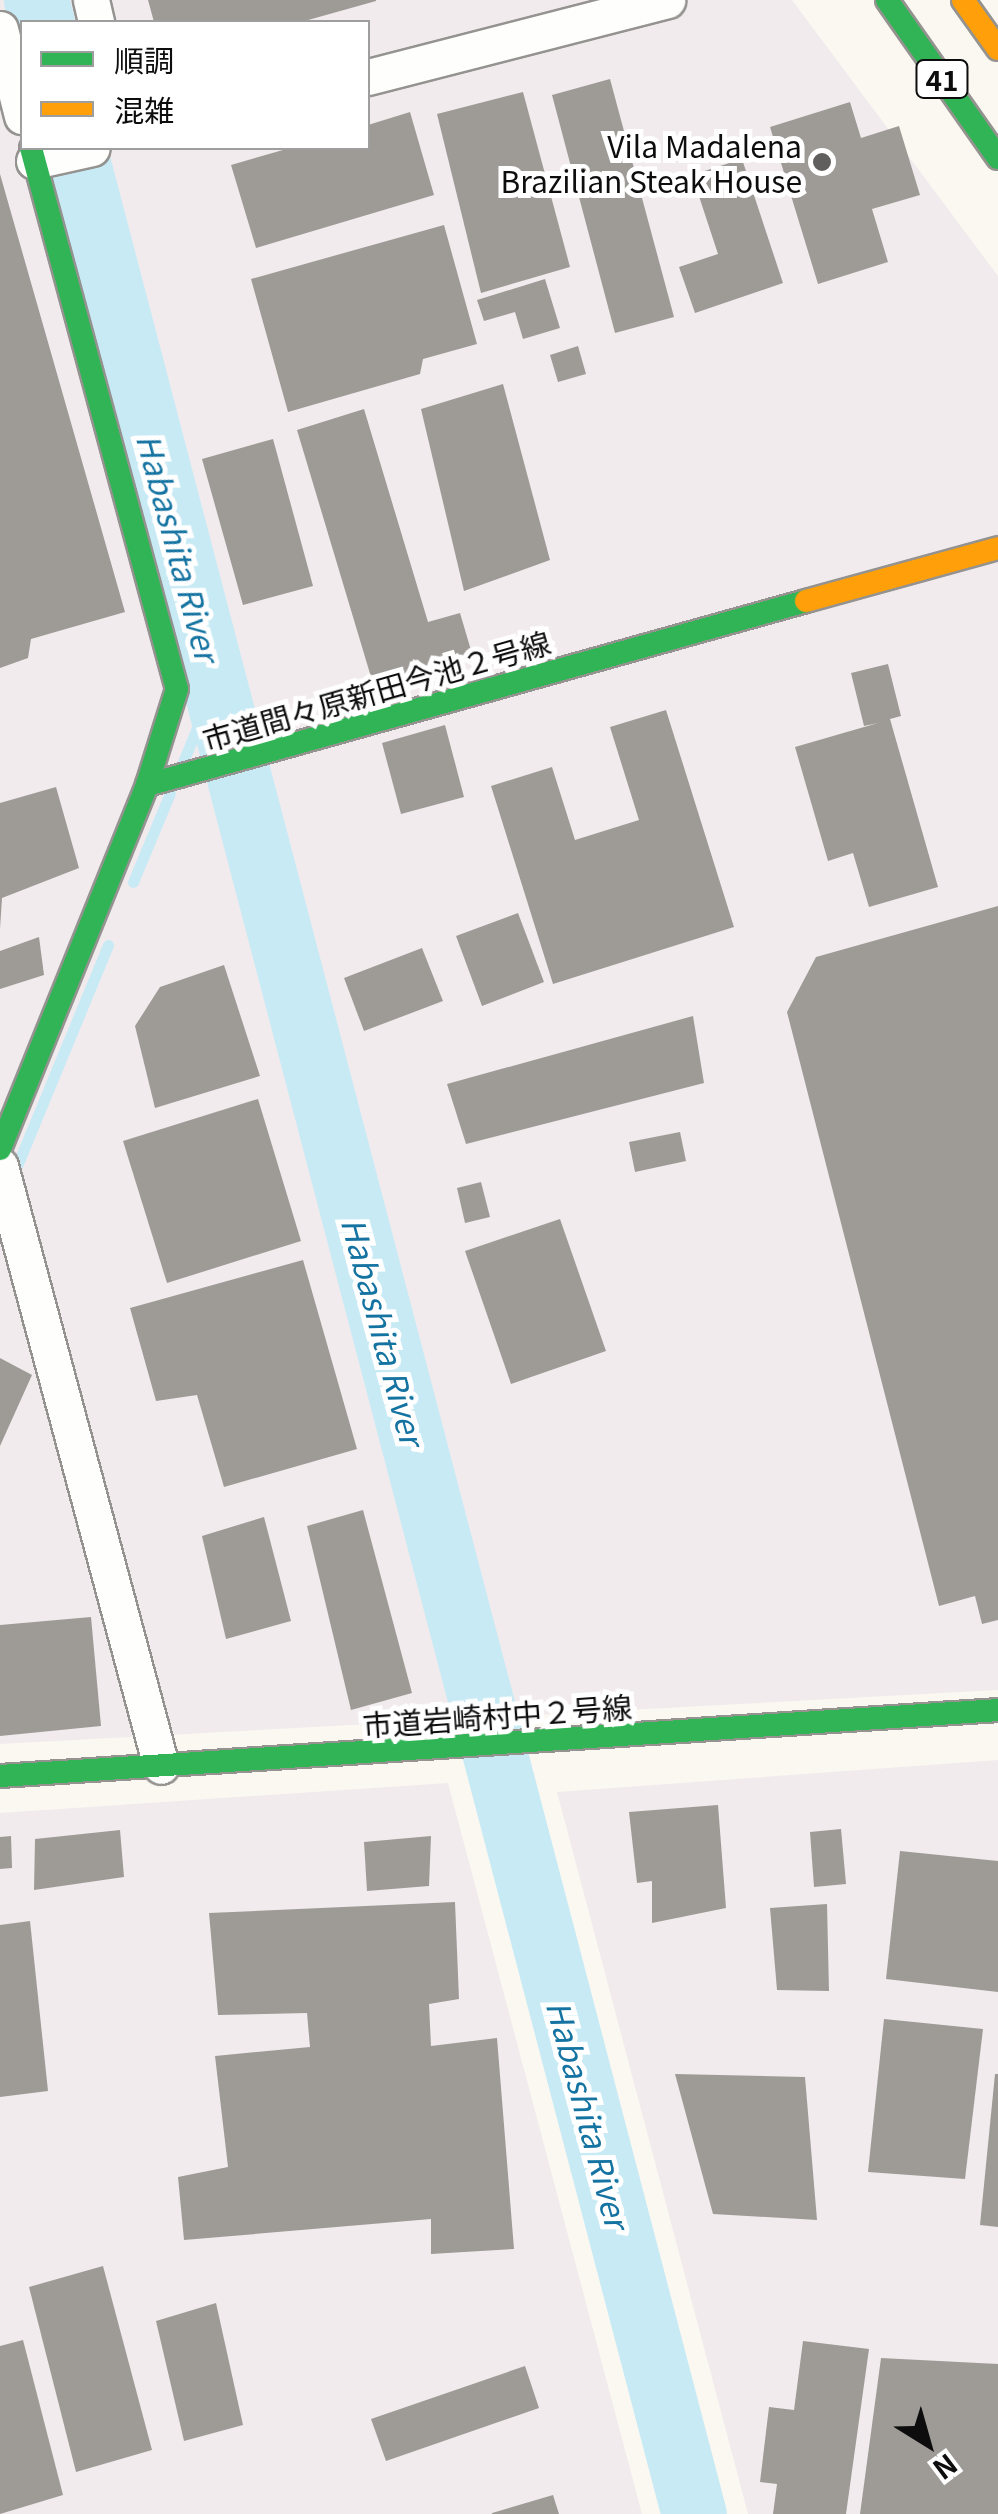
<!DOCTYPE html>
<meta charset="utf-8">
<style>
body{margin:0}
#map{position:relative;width:998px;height:2514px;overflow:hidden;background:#fbf8f1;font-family:Georgia,"Noto Sans JP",serif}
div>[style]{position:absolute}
.industrial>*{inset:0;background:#f2ebee}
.stream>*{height:11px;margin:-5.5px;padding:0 5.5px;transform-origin:5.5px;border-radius:5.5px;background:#c7eaf5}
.river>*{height:65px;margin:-32.5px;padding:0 32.5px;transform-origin:32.5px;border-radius:32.5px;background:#c7eaf5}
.building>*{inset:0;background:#9e9b97}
.roads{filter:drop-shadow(2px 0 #949390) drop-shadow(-2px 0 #949390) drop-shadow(0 2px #949390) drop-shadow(0 -2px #949390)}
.street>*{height:35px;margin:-17.5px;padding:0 17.5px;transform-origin:17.5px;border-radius:17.5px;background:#fefefd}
.fast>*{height:22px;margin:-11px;padding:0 11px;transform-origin:11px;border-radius:11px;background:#30b455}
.slow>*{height:22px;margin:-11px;padding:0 11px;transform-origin:11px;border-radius:11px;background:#ff9f0a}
.dots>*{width:28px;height:28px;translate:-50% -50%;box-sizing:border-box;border:5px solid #fff;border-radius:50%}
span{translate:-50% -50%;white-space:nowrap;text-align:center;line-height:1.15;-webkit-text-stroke:10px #fff;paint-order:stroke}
.shield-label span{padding:2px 8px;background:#fff;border:2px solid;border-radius:8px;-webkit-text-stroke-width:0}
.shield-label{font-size:28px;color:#0d0d0d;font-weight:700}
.poi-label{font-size:30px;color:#0d0d0d}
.right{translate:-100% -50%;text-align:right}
.street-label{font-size:30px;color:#0d0d0d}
.water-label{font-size:32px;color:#1473a1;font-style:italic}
.legend{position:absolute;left:20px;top:20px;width:350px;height:130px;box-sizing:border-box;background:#fff;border:2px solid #9e9e9e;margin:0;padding:12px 18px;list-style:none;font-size:30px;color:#0d0d0d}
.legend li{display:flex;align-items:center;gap:20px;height:50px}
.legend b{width:50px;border:2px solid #9e9e9e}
.north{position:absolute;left:878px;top:2394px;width:100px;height:100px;-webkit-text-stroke:8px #fff;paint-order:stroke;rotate:143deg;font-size:28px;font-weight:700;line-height:40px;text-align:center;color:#0d0d0d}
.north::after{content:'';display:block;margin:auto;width:35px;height:45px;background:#0d0d0d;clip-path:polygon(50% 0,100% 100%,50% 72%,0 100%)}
</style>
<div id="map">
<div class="industrial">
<i style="clip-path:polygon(evenodd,0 0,792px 0,998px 276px,998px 1690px,0 1744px,0 0,22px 22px,368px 22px,368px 148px,22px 148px,22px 22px)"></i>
<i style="clip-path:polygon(998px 1760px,998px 2514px,748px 2514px,557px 1792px)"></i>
<i style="clip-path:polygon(448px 1783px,642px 2514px,0 2514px,0 1813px)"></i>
</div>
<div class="stream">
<i style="left:183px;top:762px;width:82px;rotate:-67.8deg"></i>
<i style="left:133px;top:882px;width:96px;rotate:-67.4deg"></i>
<i style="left:12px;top:1178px;width:252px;rotate:-67.6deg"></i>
</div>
<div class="river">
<i style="left:36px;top:0;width:23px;rotate:75deg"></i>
<i style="left:74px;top:148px;width:2446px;rotate:75.32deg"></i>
</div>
<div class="building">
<i style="clip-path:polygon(148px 0,376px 0,376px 1px,301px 22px,154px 22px)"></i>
<i style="clip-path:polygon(610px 79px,674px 317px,615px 333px,552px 95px)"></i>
<i style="clip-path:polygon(523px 92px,570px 267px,481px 293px,437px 114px)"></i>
<i style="clip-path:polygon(850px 102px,861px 138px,899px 126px,920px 195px,872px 209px,888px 262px,818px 284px,770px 127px)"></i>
<i style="clip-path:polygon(410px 112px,434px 195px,256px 248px,231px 165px,290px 148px,368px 148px,368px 125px)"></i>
<i style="clip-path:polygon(742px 159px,783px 283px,695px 313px,679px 267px,718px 254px,692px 175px)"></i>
<i style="clip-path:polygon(0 174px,125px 612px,31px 639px,28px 658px,0 668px)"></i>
<i style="clip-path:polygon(444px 225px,477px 344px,423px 359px,420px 374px,288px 412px,251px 279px)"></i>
<i style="clip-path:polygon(545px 279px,560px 328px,523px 339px,515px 312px,484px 321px,477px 300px)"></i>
<i style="clip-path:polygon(578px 346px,586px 374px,558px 382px,550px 355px)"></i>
<i style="clip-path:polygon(503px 384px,550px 560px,464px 591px,421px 409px)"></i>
<i style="clip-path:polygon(364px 409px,428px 622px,460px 613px,473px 657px,374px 687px,297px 430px)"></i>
<i style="clip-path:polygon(273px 439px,313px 586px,243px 605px,202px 459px)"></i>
<i style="clip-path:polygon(888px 664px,901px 716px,890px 719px,938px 887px,869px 907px,853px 853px,828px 861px,795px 747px,878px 723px,864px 726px,851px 673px)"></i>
<i style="clip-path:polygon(666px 710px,734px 927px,553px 984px,491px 786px,552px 767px,575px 840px,639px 820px,610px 727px)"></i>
<i style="clip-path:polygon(445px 725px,464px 797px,401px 814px,382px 743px)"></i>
<i style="clip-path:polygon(56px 787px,79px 868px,2px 898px,0 929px,0 803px)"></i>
<i style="clip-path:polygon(998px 906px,998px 1620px,982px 1624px,975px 1596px,939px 1606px,787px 1012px,816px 957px)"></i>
<i style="clip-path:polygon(518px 913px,544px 982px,482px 1006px,456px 936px)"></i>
<i style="clip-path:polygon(39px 937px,44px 975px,0 989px,0 951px)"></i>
<i style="clip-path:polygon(422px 948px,443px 1001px,364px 1031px,344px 978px)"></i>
<i style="clip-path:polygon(224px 965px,260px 1076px,155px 1108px,135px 1026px,160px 987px)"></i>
<i style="clip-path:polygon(693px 1016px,704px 1083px,466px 1144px,447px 1084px)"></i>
<i style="clip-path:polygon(258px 1099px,301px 1241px,167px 1283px,123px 1141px)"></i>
<i style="clip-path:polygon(680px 1132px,686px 1161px,635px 1172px,629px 1142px)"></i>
<i style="clip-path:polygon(481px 1182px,490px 1217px,465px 1223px,457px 1188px)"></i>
<i style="clip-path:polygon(560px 1219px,606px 1351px,511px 1384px,465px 1251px)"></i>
<i style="clip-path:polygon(303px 1260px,357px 1449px,224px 1487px,197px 1395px,156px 1401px,130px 1308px)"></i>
<i style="clip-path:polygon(0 1358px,32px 1375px,0 1446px)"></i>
<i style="clip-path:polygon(363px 1510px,412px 1693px,351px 1710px,307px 1526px)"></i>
<i style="clip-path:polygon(264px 1517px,291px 1621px,226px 1639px,202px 1536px)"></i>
<i style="clip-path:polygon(91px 1617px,101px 1726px,0 1736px,0 1625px)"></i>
<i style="clip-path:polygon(718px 1805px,726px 1908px,652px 1923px,652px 1881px,637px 1883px,629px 1812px)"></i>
<i style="clip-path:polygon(841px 1829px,846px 1884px,814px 1887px,810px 1832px)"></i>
<i style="clip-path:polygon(120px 1830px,124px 1877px,34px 1890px,35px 1839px)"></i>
<i style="clip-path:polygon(11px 1836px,12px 1868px,0 1869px,0 1837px)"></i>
<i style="clip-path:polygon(431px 1836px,429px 1886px,367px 1891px,364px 1842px)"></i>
<i style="clip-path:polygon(900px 1851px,998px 1861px,998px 1992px,886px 1979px)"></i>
<i style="clip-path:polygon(455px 1902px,459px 1999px,429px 2004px,431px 2046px,497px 2038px,514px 2249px,431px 2254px,431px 2219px,184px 2240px,178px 2177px,228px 2167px,215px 2056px,310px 2047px,307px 2013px,218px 2015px,209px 1913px)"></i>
<i style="clip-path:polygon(827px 1904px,829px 1991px,777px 1990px,770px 1908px)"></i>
<i style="clip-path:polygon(30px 1921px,48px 2091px,0 2097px,0 1925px)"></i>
<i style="clip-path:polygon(884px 2019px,983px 2029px,965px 2179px,868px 2172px)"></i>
<i style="clip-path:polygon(675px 2074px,805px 2077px,817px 2220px,713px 2214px)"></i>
<i style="clip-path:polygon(995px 2074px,998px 2074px,998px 2227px,980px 2225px)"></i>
<i style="clip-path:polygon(103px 2266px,152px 2450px,76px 2472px,29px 2287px)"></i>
<i style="clip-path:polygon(216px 2303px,243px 2425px,184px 2441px,156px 2321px)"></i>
<i style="clip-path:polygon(23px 2340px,63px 2495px,0 2514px,0 2346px)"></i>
<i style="clip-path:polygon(803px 2341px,869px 2349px,846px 2514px,773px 2514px,777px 2484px,760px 2482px,769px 2407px,794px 2410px)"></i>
<i style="clip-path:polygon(881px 2358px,998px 2364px,998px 2514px,860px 2514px)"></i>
<i style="clip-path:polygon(525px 2366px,539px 2408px,386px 2461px,371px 2419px)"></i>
<i style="clip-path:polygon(553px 2495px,559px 2514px,492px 2514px,492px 2513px)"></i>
</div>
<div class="roads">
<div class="street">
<i style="left:91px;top:0;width:23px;rotate:77deg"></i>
<i style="left:0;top:29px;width:90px;rotate:75.8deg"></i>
<i style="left:368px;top:77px;width:309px;rotate:-14.4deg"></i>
<i style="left:34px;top:161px;width:59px;rotate:-12.6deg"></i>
<i style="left:0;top:1166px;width:621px;rotate:74.98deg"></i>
</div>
<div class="fast">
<i style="left:887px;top:0;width:193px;rotate:54.9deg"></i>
<i style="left:31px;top:148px;width:560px;rotate:74.9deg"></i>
<i style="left:177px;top:689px;width:101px;rotate:107.4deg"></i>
<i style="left:0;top:1149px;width:393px;rotate:-68deg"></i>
<i style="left:147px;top:785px;width:684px;rotate:-15.6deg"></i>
<i style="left:0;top:1776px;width:1000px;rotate:-3.78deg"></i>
</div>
<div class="slow">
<i style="left:963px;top:0;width:60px;rotate:54.5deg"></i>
<i style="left:806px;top:601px;width:199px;rotate:-15.4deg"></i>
</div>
</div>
<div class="dots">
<i style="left:822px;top:162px;background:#605f5d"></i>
</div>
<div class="shield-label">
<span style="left:942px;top:79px">41</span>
</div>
<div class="poi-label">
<span class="right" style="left:802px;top:162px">Vila Madalena<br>Brazilian Steak House</span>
</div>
<div class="street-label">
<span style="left:376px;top:690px;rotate:-16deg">市道間々原新田今池２号線</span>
<span style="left:497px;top:1715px;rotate:-4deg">市道岩崎村中２号線</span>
</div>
<div class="water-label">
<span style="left:179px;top:547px;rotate:75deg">Habashita River</span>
<span style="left:384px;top:1331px;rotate:75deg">Habashita River</span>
<span style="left:589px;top:2114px;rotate:75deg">Habashita River</span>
</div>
<ul class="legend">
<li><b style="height:12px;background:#30b455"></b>順調</li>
<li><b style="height:12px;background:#ff9f0a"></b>混雑</li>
</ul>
<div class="north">N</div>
</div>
